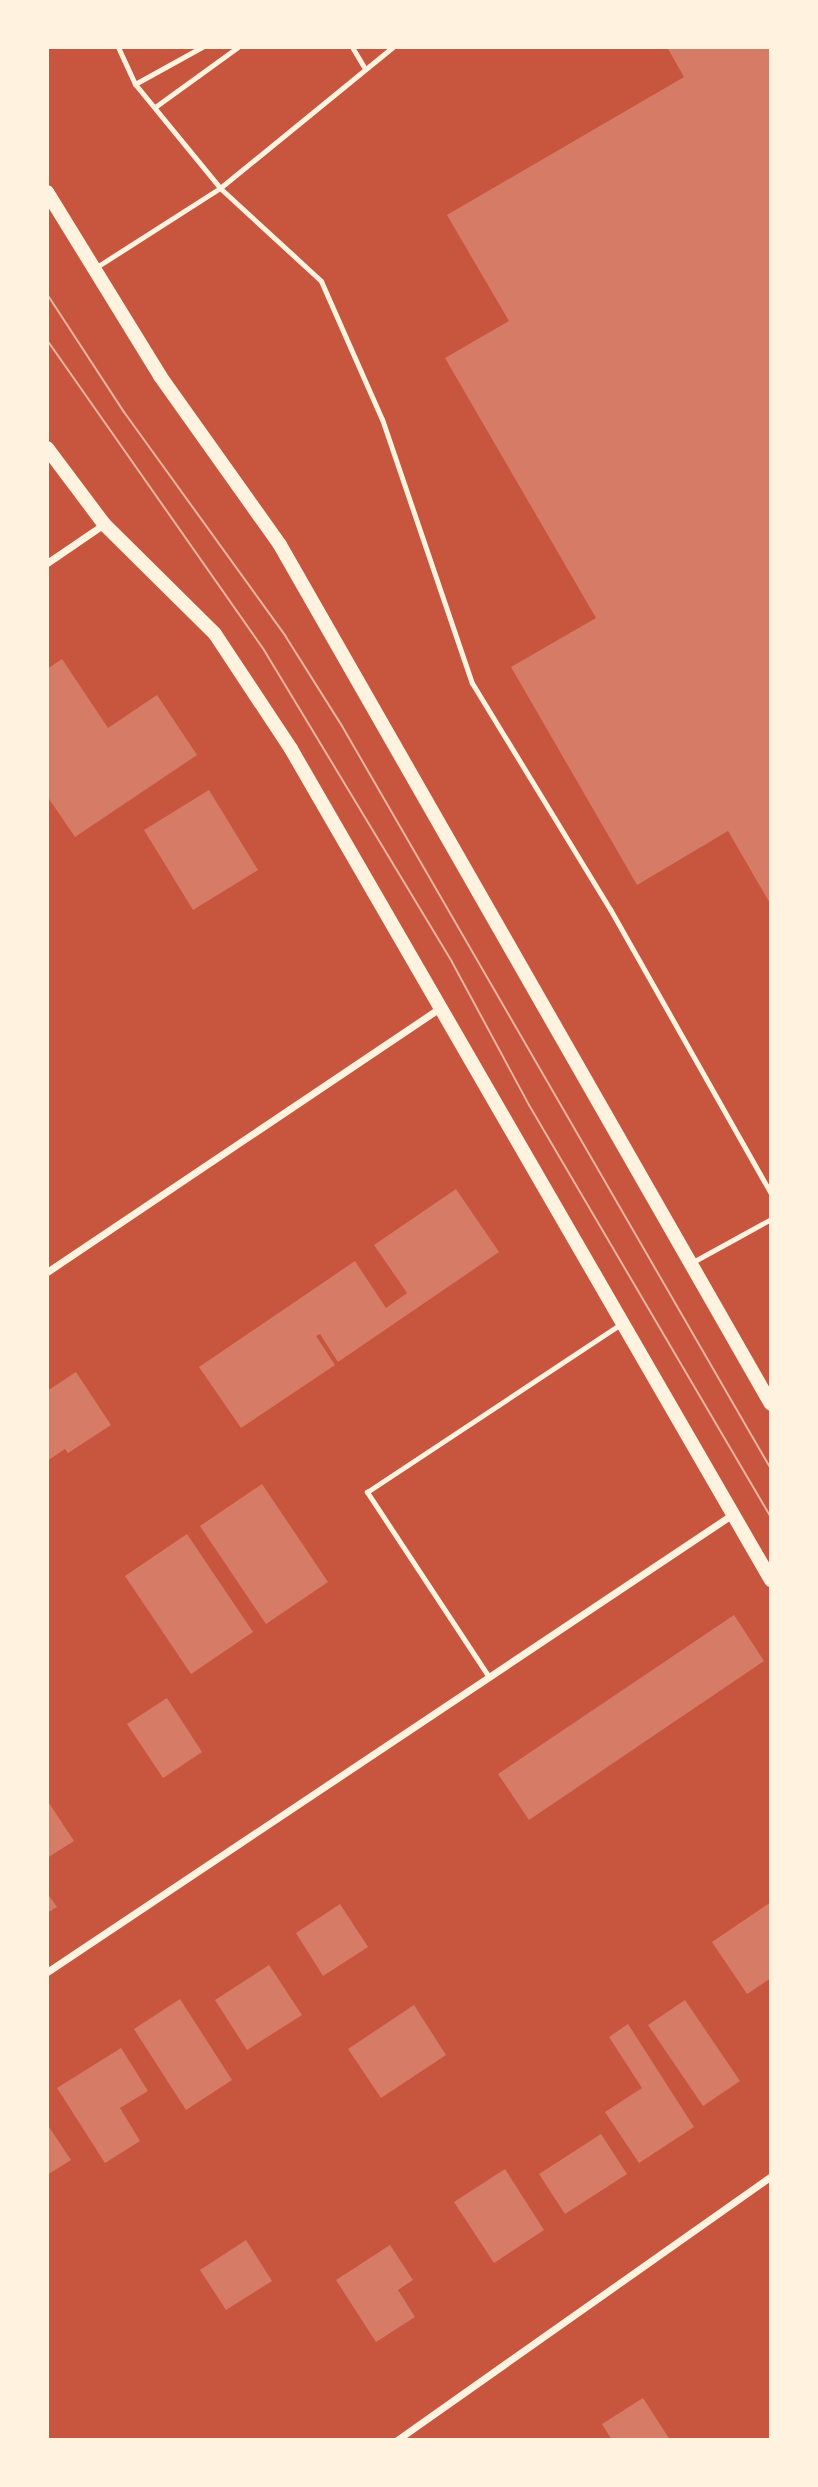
<!DOCTYPE html>
<style>
body{margin:0}
#map{position:relative;width:818px;height:2487px;overflow:hidden;background:#c8553d;font-family:Lato,sans-serif}
div>[style]{position:absolute}
.building>*{inset:0;background:#d67c66}
.service>*{height:5px;margin:-2.5px;padding:0 2.5px;transform-origin:2.5px;border-radius:2.5px;background:#fff3e0}
.minor>*{height:7px;margin:-3.5px;padding:0 3.5px;transform-origin:3.5px;border-radius:3.5px;background:#fff3e0}
.secondary>*{height:14px;margin:-7px;padding:0 7px;transform-origin:7px;border-radius:7px;background:#fff3e0}
.tram>*{height:2px;margin:-1px;padding:0 1px;transform-origin:1px;border-radius:1px;background:#e9b49f}
span{translate:-50% -50%;white-space:nowrap;text-align:center;line-height:1.15;-webkit-text-stroke:6px #fff3e0;paint-order:stroke}
.frame{position:absolute;inset:0;border:49px solid #fff3e0;pointer-events:none}
</style>
<div id="map">
<div class="building">
<i style="clip-path:polygon(667px 47px,771px 47px,771px 905px,728px 831px,637px 885px,511px 667px,596px 618px,445px 358px,509px 321px,447px 215px,684px 77px)"></i>
<i style="clip-path:polygon(62px 659px,108px 728px,157px 695px,197px 755px,75px 837px,47px 796px,47px 669px)"></i>
<i style="clip-path:polygon(209px 790px,258px 870px,193px 910px,144px 830px)"></i>
<i style="clip-path:polygon(456px 1189px,499px 1252px,338px 1362px,320px 1334px,316px 1336px,335px 1365px,241px 1428px,199px 1367px,355px 1261px,386px 1308px,407px 1293px,374px 1245px)"></i>
<i style="clip-path:polygon(76px 1372px,111px 1425px,68px 1453px,65px 1449px,47px 1461px,47px 1391px)"></i>
<i style="clip-path:polygon(262px 1484px,328px 1582px,266px 1624px,200px 1526px)"></i>
<i style="clip-path:polygon(187px 1534px,253px 1632px,191px 1674px,125px 1576px)"></i>
<i style="clip-path:polygon(734px 1615px,764px 1661px,529px 1820px,498px 1774px)"></i>
<i style="clip-path:polygon(167px 1698px,202px 1752px,163px 1778px,127px 1724px)"></i>
<i style="clip-path:polygon(47px 1800px,74px 1841px,47px 1858px)"></i>
<i style="clip-path:polygon(47px 1893px,57px 1907px,47px 1913px)"></i>
<i style="clip-path:polygon(771px 1902px,771px 1978px,747px 1994px,712px 1942px)"></i>
<i style="clip-path:polygon(340px 1904px,368px 1947px,323px 1976px,296px 1933px)"></i>
<i style="clip-path:polygon(269px 1965px,302px 2015px,247px 2050px,215px 2000px)"></i>
<i style="clip-path:polygon(180px 1999px,232px 2080px,186px 2110px,134px 2029px)"></i>
<i style="clip-path:polygon(685px 2000px,740px 2081px,703px 2106px,648px 2025px)"></i>
<i style="clip-path:polygon(414px 2005px,446px 2055px,381px 2098px,348px 2049px)"></i>
<i style="clip-path:polygon(628px 2024px,694px 2127px,639px 2163px,605px 2112px,642px 2088px,609px 2037px)"></i>
<i style="clip-path:polygon(121px 2048px,148px 2091px,120px 2108px,140px 2141px,105px 2163px,57px 2088px)"></i>
<i style="clip-path:polygon(47px 2124px,71px 2160px,47px 2175px)"></i>
<i style="clip-path:polygon(601px 2134px,627px 2174px,565px 2214px,539px 2174px)"></i>
<i style="clip-path:polygon(505px 2169px,544px 2230px,494px 2263px,454px 2202px)"></i>
<i style="clip-path:polygon(246px 2240px,272px 2281px,226px 2310px,200px 2270px)"></i>
<i style="clip-path:polygon(390px 2245px,413px 2280px,398px 2290px,415px 2317px,376px 2342px,336px 2280px)"></i>
<i style="clip-path:polygon(643px 2398px,670px 2440px,612px 2440px,602px 2424px)"></i>
</div>
<div class="service">
<i style="left:118px;top:47px;width:41px;rotate:65.3deg"></i>
<i style="left:135px;top:84px;width:134px;rotate:50.7deg"></i>
<i style="left:220px;top:188px;width:137px;rotate:42.6deg"></i>
<i style="left:321px;top:281px;width:151px;rotate:66.2deg"></i>
<i style="left:382px;top:419px;width:279px;rotate:71.2deg"></i>
<i style="left:472px;top:683px;width:265px;rotate:58.6deg"></i>
<i style="left:610px;top:909px;width:327px;rotate:60.5deg"></i>
<i style="left:352px;top:47px;width:23px;rotate:59deg"></i>
<i style="left:135px;top:84px;width:77px;rotate:-28.9deg"></i>
<i style="left:155px;top:107px;width:102px;rotate:-35.9deg"></i>
<i style="left:95px;top:268px;width:148px;rotate:-32.6deg"></i>
<i style="left:220px;top:188px;width:223px;rotate:-39.2deg"></i>
<i style="left:691px;top:1263px;width:91px;rotate:-28.8deg"></i>
<i style="left:489px;top:1677px;width:222px;rotate:-123.4deg"></i>
<i style="left:367px;top:1492px;width:305px;rotate:-33.5deg"></i>
</div>
<div class="minor">
<i style="left:47px;top:563px;width:69px;rotate:-34.4deg"></i>
<i style="left:47px;top:1272px;width:476px;rotate:-33.9deg"></i>
<i style="left:47px;top:1972px;width:825px;rotate:-33.73deg"></i>
<i style="left:397px;top:2440px;width:458px;rotate:-35.2deg"></i>
</div>
<div class="secondary">
<i style="left:47px;top:192px;width:216px;rotate:58.4deg"></i>
<i style="left:160px;top:376px;width:207px;rotate:54.6deg"></i>
<i style="left:280px;top:545px;width:989px;rotate:60.25deg"></i>
<i style="left:47px;top:448px;width:95px;rotate:53.1deg"></i>
<i style="left:104px;top:524px;width:156px;rotate:44.7deg"></i>
<i style="left:215px;top:634px;width:138px;rotate:56.5deg"></i>
<i style="left:291px;top:749px;width:960px;rotate:59.99deg"></i>
</div>
<div class="tram">
<i style="left:47px;top:294px;width:141px;rotate:56.9deg"></i>
<i style="left:124px;top:412px;width:277px;rotate:54.2deg"></i>
<i style="left:286px;top:637px;width:105px;rotate:57.8deg"></i>
<i style="left:342px;top:726px;width:858px;rotate:60deg"></i>
<i style="left:47px;top:340px;width:378px;rotate:55deg"></i>
<i style="left:264px;top:650px;width:364px;rotate:58.9deg"></i>
<i style="left:452px;top:962px;width:162px;rotate:61.7deg"></i>
<i style="left:529px;top:1105px;width:478px;rotate:59.6deg"></i>
</div>
<div class="frame"></div>
</div>
